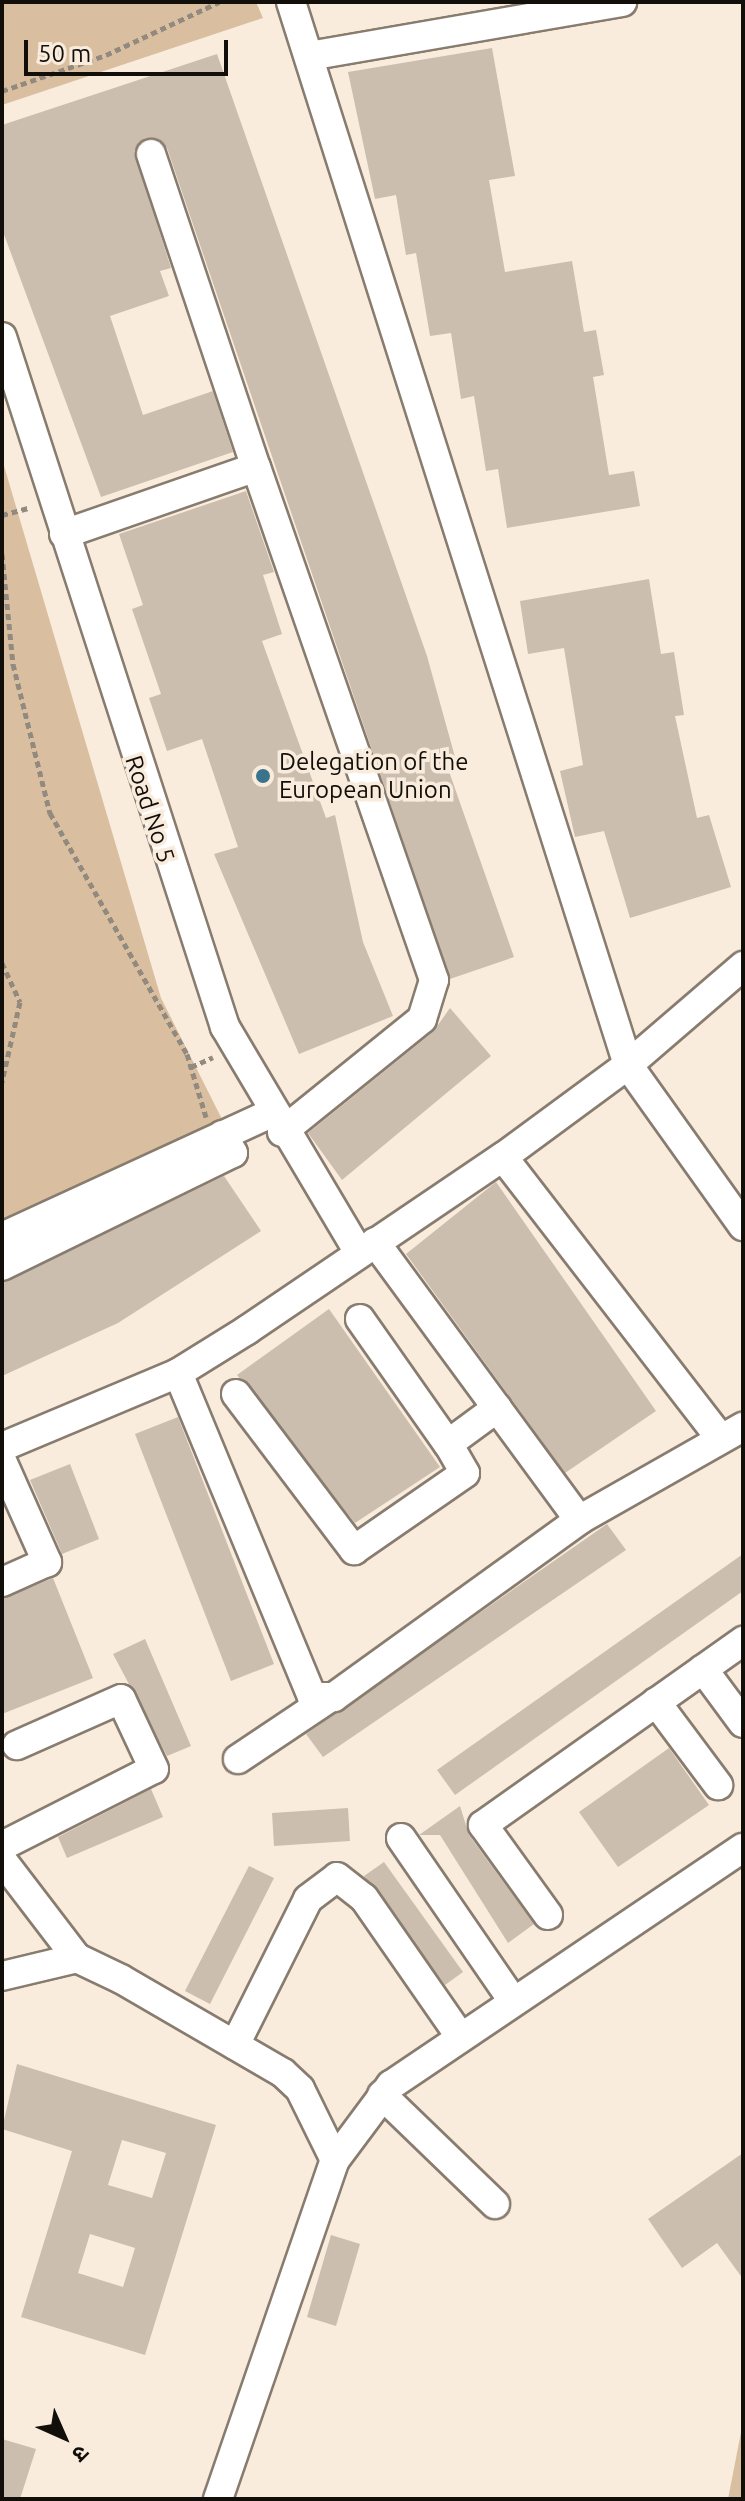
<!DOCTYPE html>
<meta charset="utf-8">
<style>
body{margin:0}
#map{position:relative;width:745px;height:2501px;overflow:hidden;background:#f9ecdd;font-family:Ubuntu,"Noto Sans Devanagari",sans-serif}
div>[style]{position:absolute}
.green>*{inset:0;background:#d9bfa0}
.building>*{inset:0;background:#cbbeaf}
.path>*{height:5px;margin-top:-2.5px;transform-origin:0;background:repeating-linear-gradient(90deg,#938a7f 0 6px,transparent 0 10px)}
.roads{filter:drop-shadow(2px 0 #887c6f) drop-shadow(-2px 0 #887c6f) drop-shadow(0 2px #887c6f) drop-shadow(0 -2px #887c6f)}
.minor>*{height:28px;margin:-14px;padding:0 14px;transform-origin:14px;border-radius:14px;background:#fff}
.dots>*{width:22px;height:22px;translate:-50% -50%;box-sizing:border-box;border:4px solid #f9ecdd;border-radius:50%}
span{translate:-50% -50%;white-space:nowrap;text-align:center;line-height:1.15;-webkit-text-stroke:7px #f9ecdd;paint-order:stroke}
.poi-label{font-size:24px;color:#120e09}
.left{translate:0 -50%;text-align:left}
.street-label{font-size:24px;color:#120e09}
.frame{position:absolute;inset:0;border:4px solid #120e09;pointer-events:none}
.north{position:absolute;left:24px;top:2397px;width:80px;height:80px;-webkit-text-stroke:6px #f9ecdd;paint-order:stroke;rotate:135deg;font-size:22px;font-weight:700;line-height:32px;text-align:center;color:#120e09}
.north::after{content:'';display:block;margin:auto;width:28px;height:36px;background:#120e09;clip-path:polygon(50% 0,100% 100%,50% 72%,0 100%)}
.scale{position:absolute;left:24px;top:40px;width:204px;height:36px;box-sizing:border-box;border:4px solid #120e09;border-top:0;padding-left:10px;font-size:24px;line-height:28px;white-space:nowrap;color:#120e09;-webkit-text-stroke:6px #f9ecdd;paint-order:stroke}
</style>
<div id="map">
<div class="green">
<i style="clip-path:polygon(2px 2px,256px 2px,263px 18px,2px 105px)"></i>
<i style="clip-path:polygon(2px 459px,161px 998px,229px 1133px,2px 1246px)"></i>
<i style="clip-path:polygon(743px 2422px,743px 2499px,728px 2499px)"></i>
</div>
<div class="building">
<i style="clip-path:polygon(492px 48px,515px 176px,489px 180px,505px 272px,572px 261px,584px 332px,596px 330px,604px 375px,593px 377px,609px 475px,634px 471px,640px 506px,507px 528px,498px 469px,486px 471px,474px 396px,461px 399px,451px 333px,430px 336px,416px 253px,406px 255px,396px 195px,375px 199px,348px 72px)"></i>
<i style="clip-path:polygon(217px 54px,427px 656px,455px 757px,445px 760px,514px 957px,450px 979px,167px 148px,146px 138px,134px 151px,171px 268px,160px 271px,169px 296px,110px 316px,143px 415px,213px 391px,233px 452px,101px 497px,2px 229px,2px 125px)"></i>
<i style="clip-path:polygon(246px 491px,274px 572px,263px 575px,282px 634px,262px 641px,326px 818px,335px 815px,363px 942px,393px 1016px,299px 1054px,214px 854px,238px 847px,202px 739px,167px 751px,149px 698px,161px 694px,132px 609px,143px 605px,119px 534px)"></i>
<i style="clip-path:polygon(649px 579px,661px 654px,674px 652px,684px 715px,675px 716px,697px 818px,709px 815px,731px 887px,630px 918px,604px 831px,575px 837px,560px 771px,583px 765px,564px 648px,528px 654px,520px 601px)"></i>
<i style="clip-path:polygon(450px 1008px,491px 1056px,342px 1180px,308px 1133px,433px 1032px)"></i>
<i style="clip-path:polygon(224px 1176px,261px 1231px,118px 1323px,2px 1376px,2px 1283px)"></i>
<i style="clip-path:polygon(496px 1182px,656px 1411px,565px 1473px,406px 1254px)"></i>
<i style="clip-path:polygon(329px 1309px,440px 1467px,355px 1523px,237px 1375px)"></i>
<i style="clip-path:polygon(178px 1417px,274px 1664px,231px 1681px,135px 1434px)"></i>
<i style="clip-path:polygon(70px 1464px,99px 1539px,62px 1554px,30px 1480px)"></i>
<i style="clip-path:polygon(607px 1524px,626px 1550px,323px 1757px,306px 1734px)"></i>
<i style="clip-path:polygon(743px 1554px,743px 1591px,455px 1795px,437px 1770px)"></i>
<i style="clip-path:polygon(53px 1578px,93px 1678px,2px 1714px,2px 1599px)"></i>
<i style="clip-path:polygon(145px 1639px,191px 1746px,167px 1756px,113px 1654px)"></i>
<i style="clip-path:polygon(669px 1748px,709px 1805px,618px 1867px,579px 1812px)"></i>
<i style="clip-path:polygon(151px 1789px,163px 1817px,67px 1858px,58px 1837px)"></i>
<i style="clip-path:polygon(460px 1806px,469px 1835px,534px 1924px,508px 1943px,440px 1835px,419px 1835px)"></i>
<i style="clip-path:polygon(348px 1808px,350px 1841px,274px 1846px,272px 1813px)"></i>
<i style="clip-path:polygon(384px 1862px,463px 1972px,445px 1985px,364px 1876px)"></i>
<i style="clip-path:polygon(249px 1866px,274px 1878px,210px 2004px,185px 1991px)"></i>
<i style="clip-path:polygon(evenodd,17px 2064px,216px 2125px,145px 2355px,21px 2317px,72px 2151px,2px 2129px,17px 2064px,122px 2140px,166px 2153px,152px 2198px,108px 2185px,122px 2140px,17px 2064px,90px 2234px,135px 2248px,123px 2287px,78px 2273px,90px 2234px)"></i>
<i style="clip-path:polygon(743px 2153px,743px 2279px,717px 2243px,682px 2268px,648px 2219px)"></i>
<i style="clip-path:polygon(331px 2235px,360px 2244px,336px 2326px,307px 2317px)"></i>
<i style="clip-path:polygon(2px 2439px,36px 2449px,20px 2499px,2px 2499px)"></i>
</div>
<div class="path">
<i style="left:2px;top:91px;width:110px;rotate:-19.1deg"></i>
<i style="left:106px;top:55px;width:125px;rotate:-25.1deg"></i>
<i style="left:2px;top:515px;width:28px;rotate:-15deg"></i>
<i style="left:2px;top:554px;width:111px;rotate:84.3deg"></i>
<i style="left:13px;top:664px;width:154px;rotate:76.1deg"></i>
<i style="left:50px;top:813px;width:277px;rotate:60.4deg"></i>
<i style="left:187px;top:1054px;width:66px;rotate:73.2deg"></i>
<i style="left:2px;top:963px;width:43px;rotate:65.2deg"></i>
<i style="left:20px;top:1002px;width:82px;rotate:102.7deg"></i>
<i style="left:191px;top:1067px;width:24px;rotate:-24deg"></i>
</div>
<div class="roads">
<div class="minor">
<i style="left:291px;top:2px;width:1115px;rotate:72.41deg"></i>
<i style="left:628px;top:1065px;width:198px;rotate:54.5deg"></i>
<i style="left:309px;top:56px;width:318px;rotate:-9.8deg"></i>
<i style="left:151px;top:154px;width:330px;rotate:71.5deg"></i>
<i style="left:2px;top:337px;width:725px;rotate:72.09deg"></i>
<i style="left:225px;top:1027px;width:263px;rotate:59.3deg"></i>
<i style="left:64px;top:534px;width:203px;rotate:-19.2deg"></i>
<i style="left:256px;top:467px;width:543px;rotate:70.86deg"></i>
<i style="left:434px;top:980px;width:41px;rotate:107.1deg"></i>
<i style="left:422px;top:1019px;width:180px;rotate:141.1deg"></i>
<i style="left:503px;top:1157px;width:356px;rotate:52.3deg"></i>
<i style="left:2px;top:1237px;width:297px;rotate:-24.7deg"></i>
<i style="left:375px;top:1242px;width:345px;rotate:53.7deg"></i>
<i style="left:579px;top:1520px;width:189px;rotate:-29.6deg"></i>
<i style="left:2px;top:1266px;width:257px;rotate:-26.1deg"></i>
<i style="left:233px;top:1153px;width:21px;rotate:-121deg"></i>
<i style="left:360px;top:1319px;width:153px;rotate:54.9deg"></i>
<i style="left:448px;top:1444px;width:61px;rotate:-36.3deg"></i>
<i style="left:178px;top:1373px;width:351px;rotate:67.5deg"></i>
<i style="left:312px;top:1697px;width:22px"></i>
<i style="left:334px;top:1697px;width:302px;rotate:-35.8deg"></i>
<i style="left:236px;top:1394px;width:196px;rotate:52.9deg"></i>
<i style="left:354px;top:1550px;width:135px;rotate:-34.7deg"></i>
<i style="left:465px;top:1473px;width:34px;rotate:-120deg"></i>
<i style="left:2px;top:1447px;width:191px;rotate:-22.8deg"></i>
<i style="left:178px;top:1373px;width:81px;rotate:-31.9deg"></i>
<i style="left:247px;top:1330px;width:309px;rotate:-34.1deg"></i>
<i style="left:503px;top:1157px;width:155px;rotate:-36.4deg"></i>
<i style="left:628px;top:1065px;width:152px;rotate:-40.7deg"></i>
<i style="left:2px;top:1461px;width:111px;rotate:66deg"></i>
<i style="left:47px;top:1562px;width:49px;rotate:156deg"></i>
<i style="left:703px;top:1669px;width:67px;rotate:53.5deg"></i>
<i style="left:656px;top:1702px;width:104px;rotate:53.2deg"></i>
<i style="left:238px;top:1759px;width:110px;rotate:-33.8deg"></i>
<i style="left:401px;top:1838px;width:198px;rotate:55.5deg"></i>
<i style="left:2px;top:1846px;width:170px;rotate:-26.9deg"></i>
<i style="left:154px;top:1769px;width:77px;rotate:-115.2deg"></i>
<i style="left:121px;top:1699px;width:114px;rotate:156.1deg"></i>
<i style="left:2px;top:1860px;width:123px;rotate:52.6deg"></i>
<i style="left:548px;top:1915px;width:111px;rotate:-125.8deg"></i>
<i style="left:483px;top:1825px;width:319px;rotate:-35.3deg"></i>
<i style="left:2px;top:1976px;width:77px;rotate:-13.5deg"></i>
<i style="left:77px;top:1958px;width:49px;rotate:25.5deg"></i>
<i style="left:121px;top:1979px;width:187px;rotate:30.1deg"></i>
<i style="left:283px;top:2073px;width:23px;rotate:43deg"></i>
<i style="left:300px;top:2089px;width:79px;rotate:63.8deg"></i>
<i style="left:335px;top:2160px;width:94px;rotate:-53.3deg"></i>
<i style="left:391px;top:2085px;width:424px;rotate:-34deg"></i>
<i style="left:235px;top:2045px;width:163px;rotate:-63.4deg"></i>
<i style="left:308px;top:1899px;width:36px;rotate:-37deg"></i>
<i style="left:337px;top:1877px;width:34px;rotate:38deg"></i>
<i style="left:364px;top:1898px;width:168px;rotate:55.2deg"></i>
<i style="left:382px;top:2095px;width:157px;rotate:44deg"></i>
<i style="left:218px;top:2499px;width:359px;rotate:-71deg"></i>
</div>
</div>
<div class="dots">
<i style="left:263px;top:776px;background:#39748c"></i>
</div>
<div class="poi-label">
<span class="left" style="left:279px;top:776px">Delegation of the<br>European Union</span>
</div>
<div class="street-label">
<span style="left:150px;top:809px;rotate:72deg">Road No 5</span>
</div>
<div class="frame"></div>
<div class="north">उ</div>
<div class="scale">50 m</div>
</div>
